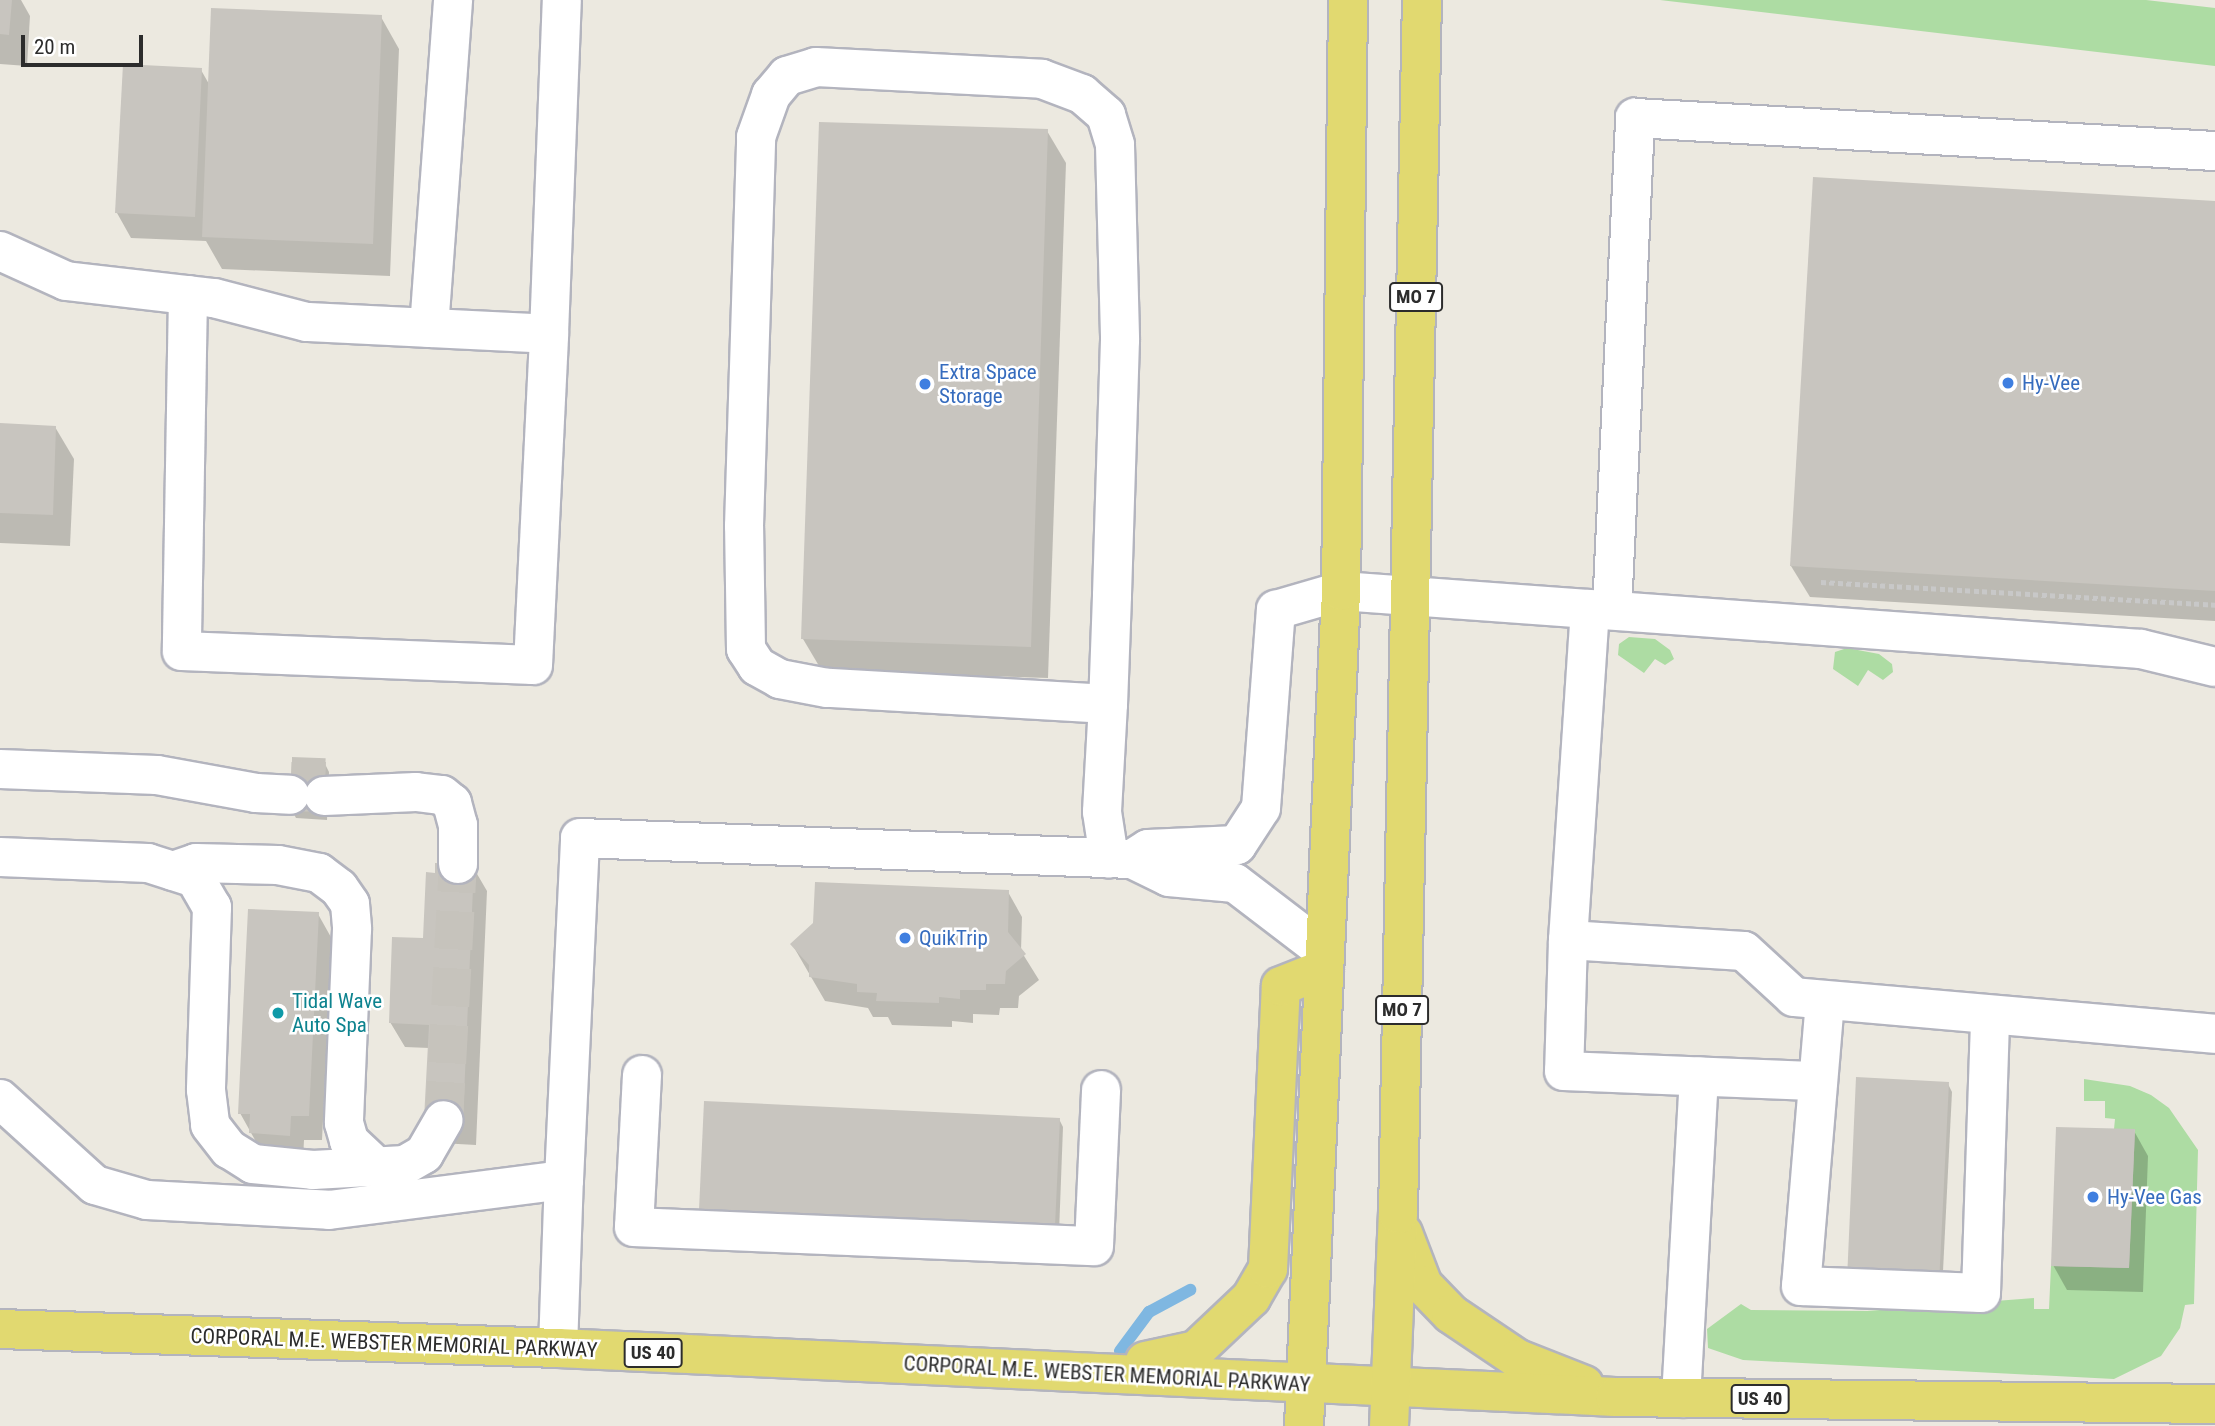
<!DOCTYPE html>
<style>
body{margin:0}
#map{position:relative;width:2215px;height:1426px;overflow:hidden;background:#ece9e0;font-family:"Roboto Condensed",sans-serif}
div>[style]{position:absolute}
.green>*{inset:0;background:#addca3}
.shadow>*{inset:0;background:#0003}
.stream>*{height:12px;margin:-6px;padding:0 6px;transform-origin:6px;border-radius:6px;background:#7fb7e1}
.building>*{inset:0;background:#c8c5bf}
.minor-tunnel>*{height:38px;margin-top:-19px;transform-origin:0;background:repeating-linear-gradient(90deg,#c6c3bc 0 38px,transparent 0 57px)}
.path>*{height:4.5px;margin-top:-2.25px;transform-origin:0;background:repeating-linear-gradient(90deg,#c8c8c8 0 5px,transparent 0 8.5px)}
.roads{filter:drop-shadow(2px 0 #b3b4be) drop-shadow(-2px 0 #b3b4be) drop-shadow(0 2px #b3b4be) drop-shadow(0 -2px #b3b4be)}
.minor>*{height:38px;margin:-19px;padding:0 19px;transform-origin:19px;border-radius:19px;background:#fff}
.major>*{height:38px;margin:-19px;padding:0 19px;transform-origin:19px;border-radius:19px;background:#e1d970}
.dots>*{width:19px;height:19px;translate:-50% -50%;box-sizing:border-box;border:4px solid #fff;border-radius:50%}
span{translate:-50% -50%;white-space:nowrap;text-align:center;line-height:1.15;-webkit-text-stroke:5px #fff;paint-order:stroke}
.shield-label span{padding:2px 5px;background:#fff;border:2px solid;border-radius:5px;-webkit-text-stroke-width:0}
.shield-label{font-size:19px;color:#2c2c2c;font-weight:700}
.shop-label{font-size:21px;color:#366cbe}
.left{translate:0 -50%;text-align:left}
.culture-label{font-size:21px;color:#0d838f}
.street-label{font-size:21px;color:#2c2c2c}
.scale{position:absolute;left:21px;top:35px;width:122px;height:32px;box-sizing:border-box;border:4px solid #2c2c2c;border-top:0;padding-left:9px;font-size:21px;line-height:24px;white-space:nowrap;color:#2c2c2c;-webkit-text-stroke:5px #fff;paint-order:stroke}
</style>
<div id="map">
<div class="green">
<i style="clip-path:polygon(1660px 0,2146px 0,2215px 8px,2215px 66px)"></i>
<i style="clip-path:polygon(1629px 637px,1655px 639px,1670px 650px,1674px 659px,1665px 665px,1655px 659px,1644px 673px,1618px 655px,1619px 644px)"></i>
<i style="clip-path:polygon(1847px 648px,1879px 654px,1892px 664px,1893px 672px,1883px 680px,1868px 670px,1858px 686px,1833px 669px,1835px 652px)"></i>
<i style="clip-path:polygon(2084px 1079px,2130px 1086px,2151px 1095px,2169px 1108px,2198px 1150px,2194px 1304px,2185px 1305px,2180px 1328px,2161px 1356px,2114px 1379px,1743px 1360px,1708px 1348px,1707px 1329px,1741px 1304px,1751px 1310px,1867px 1311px,2034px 1298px,2034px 1309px,2049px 1309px,2051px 1266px,2129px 1268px,2135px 1130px,2114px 1129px,2115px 1119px,2105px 1118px,2105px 1101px,2084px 1101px)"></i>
</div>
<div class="shadow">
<i style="clip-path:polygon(0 0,21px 0,30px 16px,27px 66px,0 64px)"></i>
<i style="clip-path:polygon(381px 17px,399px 49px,390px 276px,222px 269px,206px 241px,131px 238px,117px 213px,201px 70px,209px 84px)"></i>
<i style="clip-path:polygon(1047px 131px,1066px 163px,1048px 678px,822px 671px,803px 639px)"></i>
<i style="clip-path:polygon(2215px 202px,2215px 621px,1810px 597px,1791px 566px)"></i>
<i style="clip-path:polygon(0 425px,55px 427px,74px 459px,70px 546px,0 543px)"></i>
<i style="clip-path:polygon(325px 764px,329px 772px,327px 820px,296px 818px,292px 811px)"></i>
<i style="clip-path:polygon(473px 867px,487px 891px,476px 1145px,440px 1143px,429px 1048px,405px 1047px,390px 1022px,424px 940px,436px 875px)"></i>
<i style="clip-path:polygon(1008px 892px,1022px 917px,1021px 951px,1039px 980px,1019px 996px,1018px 1008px,1000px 1008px,999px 1015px,973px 1014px,973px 1023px,952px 1021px,952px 1027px,892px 1025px,888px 1017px,873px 1017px,868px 1008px,825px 1001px,792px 944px)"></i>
<i style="clip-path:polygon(318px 914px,332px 939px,322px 1140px,304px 1140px,303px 1160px,265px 1158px,240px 1113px)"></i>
<i style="clip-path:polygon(1948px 1084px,1952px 1092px,1942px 1291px,1853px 1287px)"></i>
<i style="clip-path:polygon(1059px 1119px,1063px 1127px,1059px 1233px,705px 1218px,701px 1210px)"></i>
<i style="clip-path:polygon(2134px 1131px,2148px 1156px,2143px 1292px,2067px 1290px,2053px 1265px)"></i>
</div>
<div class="stream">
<i style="left:1120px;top:1351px;width:49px;rotate:-53.4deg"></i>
<i style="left:1149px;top:1312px;width:47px;rotate:-28.2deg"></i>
</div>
<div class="building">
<i style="clip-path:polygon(0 0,12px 0,9px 35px,0 34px)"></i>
<i style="clip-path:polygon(211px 8px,382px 15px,373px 244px,202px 237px)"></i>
<i style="clip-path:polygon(123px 64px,202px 68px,195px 217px,115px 213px)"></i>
<i style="clip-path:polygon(819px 122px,1048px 129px,1031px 647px,801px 639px)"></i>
<i style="clip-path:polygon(1813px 177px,2215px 201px,2215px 591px,1790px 566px)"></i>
<i style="clip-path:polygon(0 423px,56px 426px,53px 515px,0 513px)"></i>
<i style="clip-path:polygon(292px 761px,326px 762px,323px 812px,290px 811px)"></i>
<i style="clip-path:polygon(435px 863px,474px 865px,463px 1120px,424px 1119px,429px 1025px,389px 1023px,392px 937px,423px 938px,426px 872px,435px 873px)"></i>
<i style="clip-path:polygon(815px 882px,1009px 890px,1008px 932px,1026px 954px,1006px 971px,1005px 984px,986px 984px,986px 990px,960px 990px,960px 999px,939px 997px,939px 1003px,876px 1001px,877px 993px,857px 992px,857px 984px,809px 977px,809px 965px,790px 944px,813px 923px)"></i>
<i style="clip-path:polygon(248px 909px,319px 912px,309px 1116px,291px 1116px,290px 1136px,249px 1133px,250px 1114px,238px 1114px)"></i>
<i style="clip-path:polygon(1856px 1077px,1949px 1082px,1939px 1284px,1847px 1280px)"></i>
<i style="clip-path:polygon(704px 1101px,1060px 1118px,1055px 1226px,699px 1210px)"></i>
<i style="clip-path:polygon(2056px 1127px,2135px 1129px,2129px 1268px,2051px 1266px)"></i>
</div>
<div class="minor-tunnel">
<i style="left:291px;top:776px;width:34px;rotate:2deg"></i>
<i style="left:444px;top:1120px;width:256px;rotate:-86.9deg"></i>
</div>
<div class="path">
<i style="left:1821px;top:582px;width:395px;rotate:3.3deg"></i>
</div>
<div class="roads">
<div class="minor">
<i style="left:0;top:251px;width:72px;rotate:24.4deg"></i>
<i style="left:66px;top:281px;width:149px;rotate:6.6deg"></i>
<i style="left:214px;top:298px;width:96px;rotate:14.5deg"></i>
<i style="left:307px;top:322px;width:242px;rotate:2.8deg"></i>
<i style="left:549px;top:334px;width:334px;rotate:-87.8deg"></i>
<i style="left:188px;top:295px;width:356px;rotate:91deg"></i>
<i style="left:182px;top:651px;width:351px;rotate:2.3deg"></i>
<i style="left:533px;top:665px;width:331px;rotate:-87.2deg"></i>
<i style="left:429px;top:328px;width:329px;rotate:-85.8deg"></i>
<i style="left:1590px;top:609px;width:332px;rotate:93.8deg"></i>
<i style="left:1568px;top:940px;width:176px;rotate:3.6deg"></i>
<i style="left:1744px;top:951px;width:68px;rotate:42.6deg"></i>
<i style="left:1794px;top:997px;width:423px;rotate:5deg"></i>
<i style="left:1612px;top:610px;width:493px;rotate:-87.3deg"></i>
<i style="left:1635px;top:118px;width:581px;rotate:3.26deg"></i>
<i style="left:1108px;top:704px;width:281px;rotate:-176.7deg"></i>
<i style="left:827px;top:688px;width:48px;rotate:-169.2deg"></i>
<i style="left:780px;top:679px;width:26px;rotate:-151deg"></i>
<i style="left:757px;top:666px;width:20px;rotate:-123deg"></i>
<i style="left:746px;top:649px;width:123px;rotate:-90.9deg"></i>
<i style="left:744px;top:526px;width:389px;rotate:-88.2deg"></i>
<i style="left:756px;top:137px;width:45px;rotate:-70.3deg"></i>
<i style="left:771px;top:95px;width:25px;rotate:-50deg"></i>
<i style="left:787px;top:76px;width:30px;rotate:-17deg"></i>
<i style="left:816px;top:67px;width:226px;rotate:3deg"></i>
<i style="left:1042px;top:79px;width:43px;rotate:20.6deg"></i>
<i style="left:1082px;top:94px;width:32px;rotate:41deg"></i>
<i style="left:1106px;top:115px;width:31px;rotate:73deg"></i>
<i style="left:1115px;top:145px;width:195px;rotate:88.5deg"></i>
<i style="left:1120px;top:340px;width:256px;rotate:91.8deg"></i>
<i style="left:1112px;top:596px;width:108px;rotate:92.1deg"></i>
<i style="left:1108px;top:704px;width:108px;rotate:93.2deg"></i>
<i style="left:1102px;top:812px;width:47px;rotate:81.3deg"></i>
<i style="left:0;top:769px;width:157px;rotate:2.2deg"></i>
<i style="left:157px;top:775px;width:101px;rotate:10.3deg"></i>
<i style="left:256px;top:793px;width:34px;rotate:3deg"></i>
<i style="left:324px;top:796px;width:92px;rotate:-2.5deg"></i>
<i style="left:416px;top:792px;width:26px;rotate:7deg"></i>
<i style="left:442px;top:795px;width:13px;rotate:39deg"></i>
<i style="left:452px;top:803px;width:23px;rotate:75deg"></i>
<i style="left:458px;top:825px;width:39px;rotate:90deg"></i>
<i style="left:0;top:857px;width:148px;rotate:2.3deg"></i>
<i style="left:148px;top:863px;width:49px;rotate:17.7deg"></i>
<i style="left:195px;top:878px;width:34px;rotate:60deg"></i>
<i style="left:212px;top:907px;width:183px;rotate:91.9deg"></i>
<i style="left:206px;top:1090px;width:35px;rotate:83deg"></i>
<i style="left:210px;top:1125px;width:31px;rotate:52deg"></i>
<i style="left:229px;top:1149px;width:28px;rotate:32deg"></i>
<i style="left:253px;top:1164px;width:60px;rotate:5.7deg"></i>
<i style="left:313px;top:1170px;width:92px;rotate:-3.1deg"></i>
<i style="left:405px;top:1165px;width:22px;rotate:-30deg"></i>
<i style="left:424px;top:1154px;width:39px;rotate:-60deg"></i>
<i style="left:1132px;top:859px;width:19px;rotate:-32deg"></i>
<i style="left:1148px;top:849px;width:89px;rotate:-2.6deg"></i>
<i style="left:1237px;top:845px;width:44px;rotate:-57deg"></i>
<i style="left:1261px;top:808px;width:199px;rotate:-85.7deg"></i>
<i style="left:1276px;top:610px;width:68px;rotate:-16.3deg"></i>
<i style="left:1341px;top:591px;width:802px;rotate:4.15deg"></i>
<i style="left:2141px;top:649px;width:76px;rotate:13.7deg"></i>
<i style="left:173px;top:871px;width:24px;rotate:-19deg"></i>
<i style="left:196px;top:863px;width:82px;rotate:1.4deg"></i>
<i style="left:278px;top:865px;width:42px;rotate:11deg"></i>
<i style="left:319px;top:873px;width:25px;rotate:37deg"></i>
<i style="left:339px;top:888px;width:19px;rotate:55deg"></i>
<i style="left:350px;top:904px;width:25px;rotate:85deg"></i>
<i style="left:352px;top:929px;width:194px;rotate:92.4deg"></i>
<i style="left:344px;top:1123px;width:19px;rotate:74deg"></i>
<i style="left:349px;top:1141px;width:40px;rotate:43deg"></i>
<i style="left:1568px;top:940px;width:131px;rotate:91.7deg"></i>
<i style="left:1564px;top:1071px;width:254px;rotate:2.3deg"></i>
<i style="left:1825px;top:1001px;width:286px;rotate:94.8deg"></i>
<i style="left:1801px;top:1286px;width:180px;rotate:2.2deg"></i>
<i style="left:1981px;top:1293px;width:277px;rotate:-88.1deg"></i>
<i style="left:642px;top:1075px;width:152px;rotate:93deg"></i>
<i style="left:634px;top:1227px;width:460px;rotate:2.4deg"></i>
<i style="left:1094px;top:1246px;width:156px;rotate:-87.4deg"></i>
<i style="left:0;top:1099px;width:128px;rotate:42.2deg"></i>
<i style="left:95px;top:1185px;width:54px;rotate:16.1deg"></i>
<i style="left:147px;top:1200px;width:182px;rotate:3.1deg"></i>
<i style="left:329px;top:1210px;width:237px;rotate:-7.3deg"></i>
<i style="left:564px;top:1180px;width:342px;rotate:-87.3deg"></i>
<i style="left:580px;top:838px;width:552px;rotate:2.18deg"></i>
<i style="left:1132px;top:859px;width:41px;rotate:25.9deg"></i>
<i style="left:1169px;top:877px;width:66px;rotate:5.2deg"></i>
<i style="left:1235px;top:883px;width:112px;rotate:37.4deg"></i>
<i style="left:558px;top:1348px;width:168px;rotate:-88deg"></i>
<i style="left:1681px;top:1398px;width:322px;rotate:-86.8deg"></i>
</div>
<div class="major">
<i style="left:1403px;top:1233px;width:56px;rotate:69deg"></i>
<i style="left:1423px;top:1285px;width:40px;rotate:46deg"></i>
<i style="left:1451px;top:1314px;width:81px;rotate:33.9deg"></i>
<i style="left:1518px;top:1359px;width:71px;rotate:21.5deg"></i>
<i style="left:0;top:1329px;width:558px;rotate:1.95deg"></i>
<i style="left:558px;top:1348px;width:1058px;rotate:2.65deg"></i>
<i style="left:1615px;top:1397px;width:600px;rotate:0.67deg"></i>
<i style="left:1145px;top:1361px;width:52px;rotate:-12.2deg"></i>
<i style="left:1196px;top:1350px;width:76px;rotate:-43.4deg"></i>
<i style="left:1251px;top:1298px;width:34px;rotate:-60deg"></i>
<i style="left:1268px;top:1269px;width:283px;rotate:-87.4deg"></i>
<i style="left:1281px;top:986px;width:46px;rotate:-21.6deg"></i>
<i style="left:1304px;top:1426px;width:836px;rotate:-87.46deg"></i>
<i style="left:1341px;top:591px;width:591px;rotate:-89.32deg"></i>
<i style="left:1389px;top:1426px;width:212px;rotate:-87.6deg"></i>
<i style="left:1398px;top:1214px;width:1214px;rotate:-88.87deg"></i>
</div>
</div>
<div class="dots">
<i style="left:2008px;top:383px;background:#3f7fe0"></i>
<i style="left:925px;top:384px;background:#3f7fe0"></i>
<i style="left:905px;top:938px;background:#3f7fe0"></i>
<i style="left:278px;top:1013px;background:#0f9aa8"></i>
<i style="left:2093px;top:1197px;background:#3f7fe0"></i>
</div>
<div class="shield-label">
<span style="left:1416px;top:297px">MO 7</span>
<span style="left:1402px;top:1010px">MO 7</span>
<span style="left:653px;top:1353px">US 40</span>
<span style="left:1760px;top:1399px">US 40</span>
</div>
<div class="shop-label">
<span class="left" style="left:939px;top:384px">Extra Space<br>Storage</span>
<span class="left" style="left:2022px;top:383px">Hy-Vee</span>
<span class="left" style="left:919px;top:938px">QuikTrip</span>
<span class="left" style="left:2107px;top:1197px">Hy-Vee Gas</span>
</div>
<div class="culture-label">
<span class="left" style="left:292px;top:1013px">Tidal Wave<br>Auto Spa</span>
</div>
<div class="street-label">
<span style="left:394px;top:1343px;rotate:2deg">CORPORAL M.E. WEBSTER MEMORIAL PARKWAY</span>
<span style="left:1107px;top:1374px;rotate:3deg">CORPORAL M.E. WEBSTER MEMORIAL PARKWAY</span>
</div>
<div class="scale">20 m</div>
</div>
